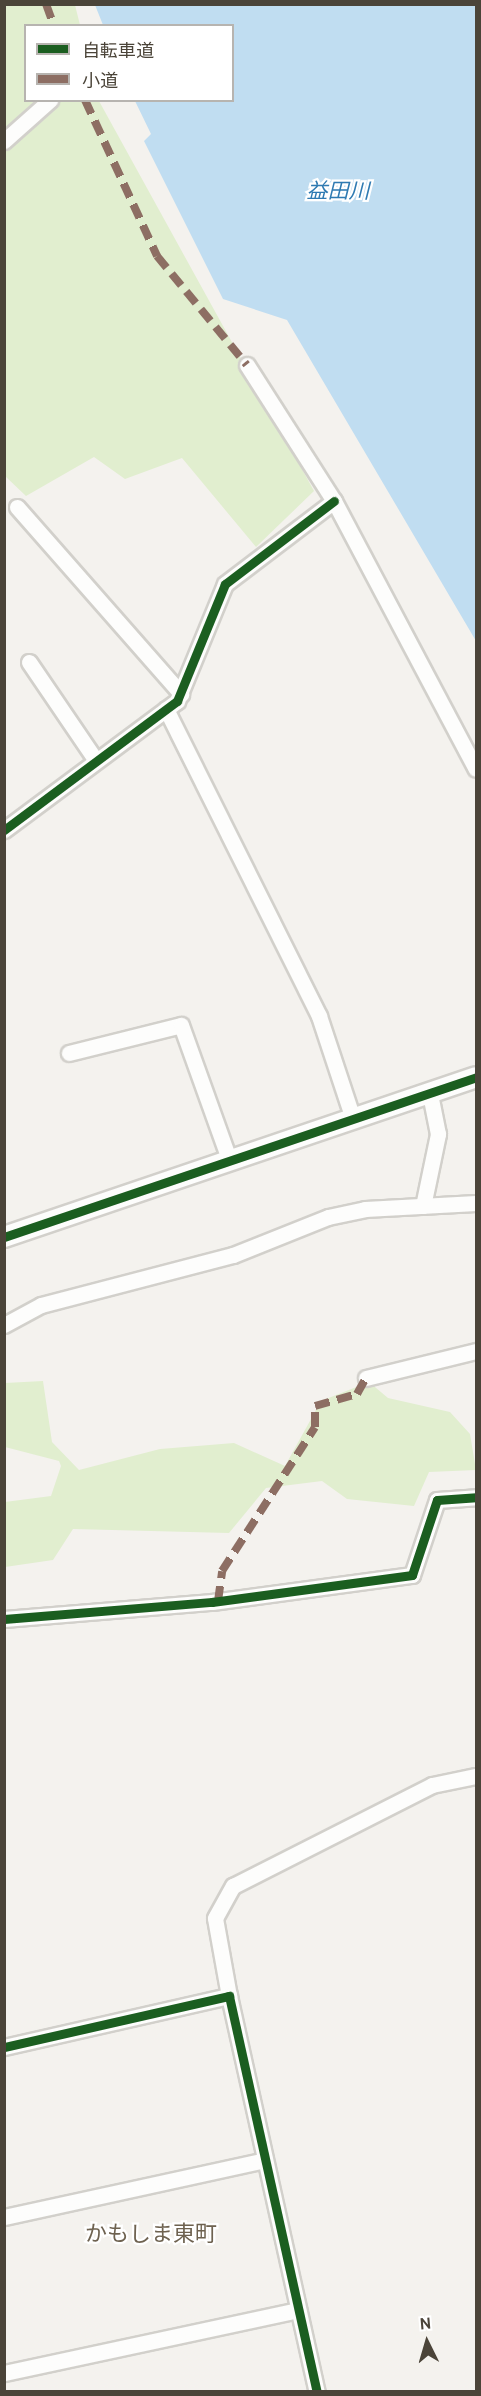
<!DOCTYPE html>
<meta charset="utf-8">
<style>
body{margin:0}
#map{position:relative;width:481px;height:2396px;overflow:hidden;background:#f4f2ee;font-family:Cabin,"Noto Sans JP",sans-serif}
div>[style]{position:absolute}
.green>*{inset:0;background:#e1eecf}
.water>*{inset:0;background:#c0ddf1}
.roads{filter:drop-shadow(2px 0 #d2d0cb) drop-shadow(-2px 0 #d2d0cb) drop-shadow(0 2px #d2d0cb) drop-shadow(0 -2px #d2d0cb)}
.minor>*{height:15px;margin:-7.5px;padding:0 7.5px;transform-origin:7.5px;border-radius:7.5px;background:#fdfdfc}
.tertiary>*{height:20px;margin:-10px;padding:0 10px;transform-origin:10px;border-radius:10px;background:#fdfdfc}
.quiet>*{height:8px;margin-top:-4px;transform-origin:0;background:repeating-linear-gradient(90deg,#8d6e63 0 15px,transparent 0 23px)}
.cycleway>*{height:9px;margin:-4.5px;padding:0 4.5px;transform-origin:4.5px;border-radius:4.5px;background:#1b5e20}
span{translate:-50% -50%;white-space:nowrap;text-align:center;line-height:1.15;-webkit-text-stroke:4.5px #fff;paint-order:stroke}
.water-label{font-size:21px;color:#2e7ab2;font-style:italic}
.quarter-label{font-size:22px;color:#6e6250}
.frame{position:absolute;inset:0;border:6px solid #4b4439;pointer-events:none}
.legend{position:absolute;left:24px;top:24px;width:210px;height:78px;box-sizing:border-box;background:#fff;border:2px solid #b7b4b0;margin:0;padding:8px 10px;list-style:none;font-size:18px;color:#4b4439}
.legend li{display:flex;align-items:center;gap:12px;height:30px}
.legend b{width:30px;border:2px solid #b7b4b0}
.north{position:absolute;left:397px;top:2312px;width:60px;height:60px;-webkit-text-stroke:4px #fff;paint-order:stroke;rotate:355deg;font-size:16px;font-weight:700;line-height:24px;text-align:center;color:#4b4439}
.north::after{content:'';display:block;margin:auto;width:21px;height:27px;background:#4b4439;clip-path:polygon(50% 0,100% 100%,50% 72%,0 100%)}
</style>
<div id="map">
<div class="green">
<i style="clip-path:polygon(4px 5px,75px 5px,80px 25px,26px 26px,26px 100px,99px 101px,314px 491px,256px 547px,182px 458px,125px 479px,94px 457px,26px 496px,5px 476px)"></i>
<i style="clip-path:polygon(43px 1381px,52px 1442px,79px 1470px,160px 1449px,234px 1443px,285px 1466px,321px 1401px,369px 1382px,388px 1398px,450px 1412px,470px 1434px,476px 1470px,429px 1472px,414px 1506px,347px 1499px,322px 1481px,266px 1488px,229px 1533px,73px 1529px,53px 1560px,5px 1567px,5px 1502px,51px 1496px,61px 1466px,59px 1461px,5px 1447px,5px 1383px)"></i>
</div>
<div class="water">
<i style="clip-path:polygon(95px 5px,476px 5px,476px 641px,287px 320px,223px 299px,144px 141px,151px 134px,135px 101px,232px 100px,232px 26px,103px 25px)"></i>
</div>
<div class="roads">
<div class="minor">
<i style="left:4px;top:141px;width:62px;rotate:-41.7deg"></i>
<i style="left:247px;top:365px;width:161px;rotate:57.4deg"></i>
<i style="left:334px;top:501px;width:303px;rotate:62.1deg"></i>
<i style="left:17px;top:507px;width:249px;rotate:48.7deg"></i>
<i style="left:29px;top:662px;width:117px;rotate:55.8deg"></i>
<i style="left:166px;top:709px;width:343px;rotate:63.5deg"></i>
<i style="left:319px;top:1016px;width:108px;rotate:71.7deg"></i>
<i style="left:4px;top:830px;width:216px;rotate:-36.7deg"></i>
<i style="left:177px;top:701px;width:126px;rotate:-67.7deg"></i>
<i style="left:225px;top:584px;width:137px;rotate:-37.3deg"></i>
<i style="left:69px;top:1053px;width:115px;rotate:-14deg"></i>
<i style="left:181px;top:1025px;width:142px;rotate:70.3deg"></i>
<i style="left:423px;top:1206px;width:74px;rotate:-78.2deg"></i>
<i style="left:438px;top:1134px;width:41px;rotate:-101.3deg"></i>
<i style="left:4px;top:1325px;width:42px;rotate:-28.4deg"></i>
<i style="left:41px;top:1305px;width:198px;rotate:-14.6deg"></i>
<i style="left:233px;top:1255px;width:102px;rotate:-21.8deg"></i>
<i style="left:328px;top:1217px;width:38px;rotate:-12deg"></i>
<i style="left:365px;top:1209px;width:111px;rotate:-3.1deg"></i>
<i style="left:366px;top:1378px;width:113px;rotate:-13.8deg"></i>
<i style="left:4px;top:1619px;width:209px;rotate:-4.7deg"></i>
<i style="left:212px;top:1602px;width:202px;rotate:-7.7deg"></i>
<i style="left:412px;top:1575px;width:79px;rotate:-71.6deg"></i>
<i style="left:437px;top:1500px;width:39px;rotate:-4deg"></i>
<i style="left:229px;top:1996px;width:79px;rotate:-100.2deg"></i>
<i style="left:215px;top:1918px;width:37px;rotate:-61deg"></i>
<i style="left:233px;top:1886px;width:223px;rotate:-26.9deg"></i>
<i style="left:432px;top:1785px;width:45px;rotate:-11.6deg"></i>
<i style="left:4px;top:2047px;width:231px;rotate:-12.8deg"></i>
<i style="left:229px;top:1996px;width:406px;rotate:77.5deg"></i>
<i style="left:4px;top:2217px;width:267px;rotate:-12.3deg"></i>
<i style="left:4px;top:2373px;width:301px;rotate:-12.1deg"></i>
</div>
<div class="tertiary">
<i style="left:4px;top:1237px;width:498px;rotate:-18.7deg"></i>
</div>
</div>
<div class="quiet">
<i style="left:46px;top:4px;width:23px;rotate:70deg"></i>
<i style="left:85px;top:100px;width:172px;rotate:65.2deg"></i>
<i style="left:157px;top:256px;width:141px;rotate:50.5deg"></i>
<i style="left:218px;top:1601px;width:30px;rotate:-82deg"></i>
<i style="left:222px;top:1571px;width:171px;rotate:-57.1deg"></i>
<i style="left:315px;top:1427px;width:21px;rotate:-90deg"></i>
<i style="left:315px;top:1406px;width:44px;rotate:-15.9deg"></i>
<i style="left:357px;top:1394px;width:18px;rotate:-61deg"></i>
</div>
<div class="cycleway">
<i style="left:4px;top:830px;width:216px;rotate:-36.7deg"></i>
<i style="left:177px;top:701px;width:126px;rotate:-67.7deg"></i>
<i style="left:225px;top:584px;width:137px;rotate:-37.3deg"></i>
<i style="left:4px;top:1237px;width:498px;rotate:-18.7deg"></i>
<i style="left:4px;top:1619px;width:209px;rotate:-4.7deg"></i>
<i style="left:212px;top:1602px;width:202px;rotate:-7.7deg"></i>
<i style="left:412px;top:1575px;width:79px;rotate:-71.6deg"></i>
<i style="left:437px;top:1500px;width:39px;rotate:-4deg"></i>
<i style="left:4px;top:2047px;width:231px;rotate:-12.8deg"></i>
<i style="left:229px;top:1996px;width:406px;rotate:77.5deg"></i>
</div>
<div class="water-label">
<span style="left:338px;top:191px">益田川</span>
</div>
<div class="quarter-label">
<span style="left:151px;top:2234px">かもしま東町</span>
</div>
<div class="frame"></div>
<ul class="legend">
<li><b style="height:8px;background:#1b5e20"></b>自転車道</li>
<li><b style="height:8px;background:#8d6e63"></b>小道</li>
</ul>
<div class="north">N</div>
</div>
